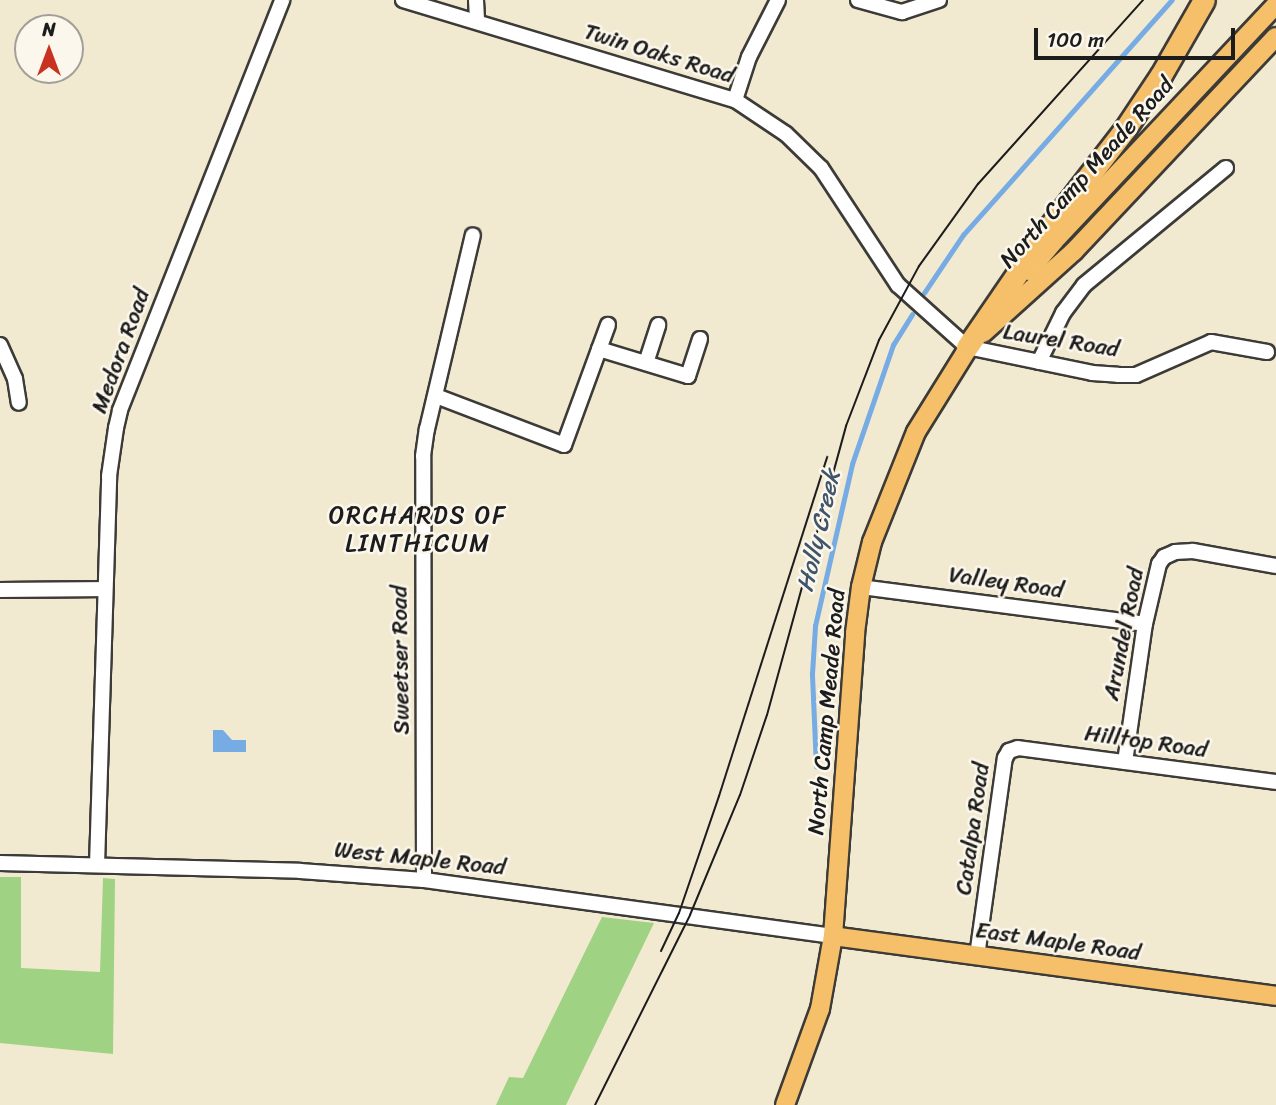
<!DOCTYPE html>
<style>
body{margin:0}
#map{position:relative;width:1276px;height:1105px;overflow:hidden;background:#f2e9d1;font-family:Sriracha,sans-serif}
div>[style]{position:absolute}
.green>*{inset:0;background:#9fd282}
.water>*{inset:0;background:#76abe3}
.stream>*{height:4.5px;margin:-2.25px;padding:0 2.25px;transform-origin:2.25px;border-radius:2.25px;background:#76abe3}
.roads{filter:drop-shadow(2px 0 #3c3b37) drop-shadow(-2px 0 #3c3b37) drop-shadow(0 2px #3c3b37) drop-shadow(0 -2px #3c3b37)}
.minor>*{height:14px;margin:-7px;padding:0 7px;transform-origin:7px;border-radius:7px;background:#fff}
.major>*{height:18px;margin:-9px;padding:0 9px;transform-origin:9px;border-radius:9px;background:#f6c06b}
.highway>*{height:21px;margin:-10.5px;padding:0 10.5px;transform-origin:10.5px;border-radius:10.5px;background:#f6c06b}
.tram>*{height:2px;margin:-1px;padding:0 1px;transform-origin:1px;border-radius:1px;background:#1c1c1c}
span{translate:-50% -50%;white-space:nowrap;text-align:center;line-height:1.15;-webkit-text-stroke:5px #fbf7ec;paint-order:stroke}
.street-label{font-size:23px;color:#1c1c1c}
.neighbourhood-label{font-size:24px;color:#1c1c1c;letter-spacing:2px}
.water-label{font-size:24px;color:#40556c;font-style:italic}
.north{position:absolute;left:14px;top:14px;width:70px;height:70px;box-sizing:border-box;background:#fbf7ec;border:2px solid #a29f99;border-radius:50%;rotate:0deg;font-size:19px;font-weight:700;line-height:28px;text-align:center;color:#1c1c1c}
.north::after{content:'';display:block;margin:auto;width:24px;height:32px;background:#c8321e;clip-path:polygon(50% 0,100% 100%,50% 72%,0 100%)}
.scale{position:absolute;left:1034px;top:28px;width:201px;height:32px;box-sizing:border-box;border:4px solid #1c1c1c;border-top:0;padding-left:9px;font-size:21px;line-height:24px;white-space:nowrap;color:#1c1c1c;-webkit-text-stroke:5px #fbf7ec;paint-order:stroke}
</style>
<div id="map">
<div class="green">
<i style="clip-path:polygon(0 877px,21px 877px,21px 968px,100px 972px,103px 878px,115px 879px,113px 1054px,0 1043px)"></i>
<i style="clip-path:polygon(602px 917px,654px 923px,566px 1105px,496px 1105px,509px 1077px,523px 1078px)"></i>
</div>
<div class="water">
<i style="clip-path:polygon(213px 730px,223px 730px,232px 740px,246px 740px,246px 752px,213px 752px)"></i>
</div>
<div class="stream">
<i style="left:924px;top:293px;width:70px;rotate:-56.1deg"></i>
<i style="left:963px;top:235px;width:314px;rotate:-48.4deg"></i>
<i style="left:816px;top:767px;width:93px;rotate:-92.5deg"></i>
<i style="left:812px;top:674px;width:48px;rotate:-86.4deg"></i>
<i style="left:815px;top:626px;width:166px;rotate:-77.1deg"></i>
<i style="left:852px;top:464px;width:126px;rotate:-71deg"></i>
<i style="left:893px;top:345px;width:36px;rotate:-58deg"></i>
</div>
<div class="roads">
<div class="minor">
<i style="left:403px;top:0;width:347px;rotate:16.8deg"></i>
<i style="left:735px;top:100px;width:61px;rotate:33.7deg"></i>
<i style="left:786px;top:134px;width:49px;rotate:44.2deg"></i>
<i style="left:821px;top:168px;width:140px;rotate:56.7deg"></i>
<i style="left:898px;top:285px;width:93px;rotate:41.9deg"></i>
<i style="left:967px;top:347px;width:128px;rotate:11.7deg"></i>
<i style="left:1092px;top:373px;width:26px;rotate:4deg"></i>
<i style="left:1118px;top:375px;width:18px"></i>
<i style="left:1136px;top:375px;width:82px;rotate:-23.7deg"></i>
<i style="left:1211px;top:342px;width:57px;rotate:10.1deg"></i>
<i style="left:476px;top:0;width:21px;rotate:87deg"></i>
<i style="left:858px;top:0;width:46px;rotate:15.3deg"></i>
<i style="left:902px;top:12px;width:39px;rotate:-18deg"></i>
<i style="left:735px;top:100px;width:45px;rotate:-72deg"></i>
<i style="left:749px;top:57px;width:64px;rotate:-63deg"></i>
<i style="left:0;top:345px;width:37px;rotate:66deg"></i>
<i style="left:15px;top:379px;width:24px;rotate:81deg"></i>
<i style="left:599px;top:349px;width:93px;rotate:16.9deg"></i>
<i style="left:688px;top:376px;width:39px;rotate:-72deg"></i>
<i style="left:1039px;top:362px;width:55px;rotate:-63.9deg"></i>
<i style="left:1063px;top:313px;width:35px;rotate:-53deg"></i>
<i style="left:1084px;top:285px;width:184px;rotate:-39.5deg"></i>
<i style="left:646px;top:363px;width:40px;rotate:-72deg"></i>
<i style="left:436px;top:396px;width:137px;rotate:20.9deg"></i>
<i style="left:564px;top:445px;width:128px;rotate:-69.9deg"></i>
<i style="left:861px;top:587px;width:286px;rotate:7.4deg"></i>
<i style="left:0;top:590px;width:105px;rotate:-0.5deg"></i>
<i style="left:1125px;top:762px;width:139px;rotate:-81.8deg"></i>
<i style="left:1145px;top:624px;width:62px;rotate:-76.9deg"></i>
<i style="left:1159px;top:564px;width:9px;rotate:-54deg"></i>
<i style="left:1164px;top:557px;width:12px;rotate:-24deg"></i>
<i style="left:1175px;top:552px;width:18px;rotate:-3deg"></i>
<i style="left:1193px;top:551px;width:84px;rotate:10.2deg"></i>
<i style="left:0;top:863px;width:300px;rotate:1.5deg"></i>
<i style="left:300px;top:871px;width:124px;rotate:4.2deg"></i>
<i style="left:424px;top:880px;width:413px;rotate:7.8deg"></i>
<i style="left:97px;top:865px;width:389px;rotate:-88.2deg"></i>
<i style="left:109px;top:476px;width:49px;rotate:-81.7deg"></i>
<i style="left:116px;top:428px;width:18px;rotate:-77deg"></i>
<i style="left:120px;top:410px;width:441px;rotate:-68.4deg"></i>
<i style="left:424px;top:880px;width:424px;rotate:-90.1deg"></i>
<i style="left:423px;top:456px;width:27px;rotate:-82deg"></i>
<i style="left:427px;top:429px;width:199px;rotate:-76.7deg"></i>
<i style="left:977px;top:956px;width:200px;rotate:-82deg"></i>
<i style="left:1005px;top:758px;width:8px;rotate:-60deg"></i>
<i style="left:1009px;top:751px;width:9px;rotate:-18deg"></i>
<i style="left:1018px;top:748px;width:260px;rotate:7.5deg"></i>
</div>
<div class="major">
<i style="left:1029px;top:271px;width:39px;rotate:-50deg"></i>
<i style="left:1054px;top:241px;width:324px;rotate:-46.8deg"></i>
<i style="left:983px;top:333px;width:122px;rotate:-42deg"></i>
<i style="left:1074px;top:251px;width:294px;rotate:-46.7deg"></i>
<i style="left:833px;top:936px;width:447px;rotate:7.7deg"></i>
<i style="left:785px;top:1105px;width:102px;rotate:-70deg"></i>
<i style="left:820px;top:1009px;width:74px;rotate:-79.9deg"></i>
<i style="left:833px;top:936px;width:304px;rotate:-85.8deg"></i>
<i style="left:855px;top:633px;width:46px;rotate:-82.6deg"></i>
<i style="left:861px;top:587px;width:46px;rotate:-76.3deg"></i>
<i style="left:872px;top:542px;width:118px;rotate:-68.2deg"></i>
<i style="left:916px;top:432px;width:110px;rotate:-58.1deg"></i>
</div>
<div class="highway">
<i style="left:967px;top:347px;width:142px;rotate:-55.6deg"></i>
<i style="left:1047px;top:230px;width:128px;rotate:-52.3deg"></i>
<i style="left:1125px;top:129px;width:65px;rotate:-56.3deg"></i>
<i style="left:1161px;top:75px;width:86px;rotate:-60.2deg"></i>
</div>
</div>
<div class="tram">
<i style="left:661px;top:951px;width:42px;rotate:-64.7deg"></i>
<i style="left:679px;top:913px;width:124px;rotate:-71.1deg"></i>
<i style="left:719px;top:796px;width:356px;rotate:-72.3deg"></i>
<i style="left:595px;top:1105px;width:212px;rotate:-63.4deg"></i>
<i style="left:690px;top:915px;width:130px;rotate:-67.4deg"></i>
<i style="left:740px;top:795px;width:84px;rotate:-71.4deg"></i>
<i style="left:767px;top:715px;width:300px;rotate:-74.7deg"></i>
<i style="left:846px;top:426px;width:92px;rotate:-69deg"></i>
<i style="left:879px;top:340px;width:84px;rotate:-61.6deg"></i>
<i style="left:919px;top:266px;width:101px;rotate:-54.3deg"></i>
<i style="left:978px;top:184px;width:247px;rotate:-48.1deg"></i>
</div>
<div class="street-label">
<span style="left:659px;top:54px;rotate:17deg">Twin Oaks Road</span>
<span style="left:1087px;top:173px;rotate:-48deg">North Camp Meade Road</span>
<span style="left:1061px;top:341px;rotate:9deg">Laurel Road</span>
<span style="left:121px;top:351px;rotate:-70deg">Medora Road</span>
<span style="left:1006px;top:583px;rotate:8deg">Valley Road</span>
<span style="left:1124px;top:634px;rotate:-79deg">Arundel Road</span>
<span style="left:401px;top:660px;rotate:-91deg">Sweetser Road</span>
<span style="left:827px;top:712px;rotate:-85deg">North Camp Meade Road</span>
<span style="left:1146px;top:742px;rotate:8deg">Hilltop Road</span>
<span style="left:973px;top:829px;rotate:-82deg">Catalpa Road</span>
<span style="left:420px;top:859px;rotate:6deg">West Maple Road</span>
<span style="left:1058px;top:942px;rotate:8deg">East Maple Road</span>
</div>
<div class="neighbourhood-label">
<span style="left:418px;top:530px">ORCHARDS OF<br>LINTHICUM</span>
</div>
<div class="water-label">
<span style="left:819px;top:531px;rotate:-77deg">Holly Creek</span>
</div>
<div class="north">N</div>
<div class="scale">100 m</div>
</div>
